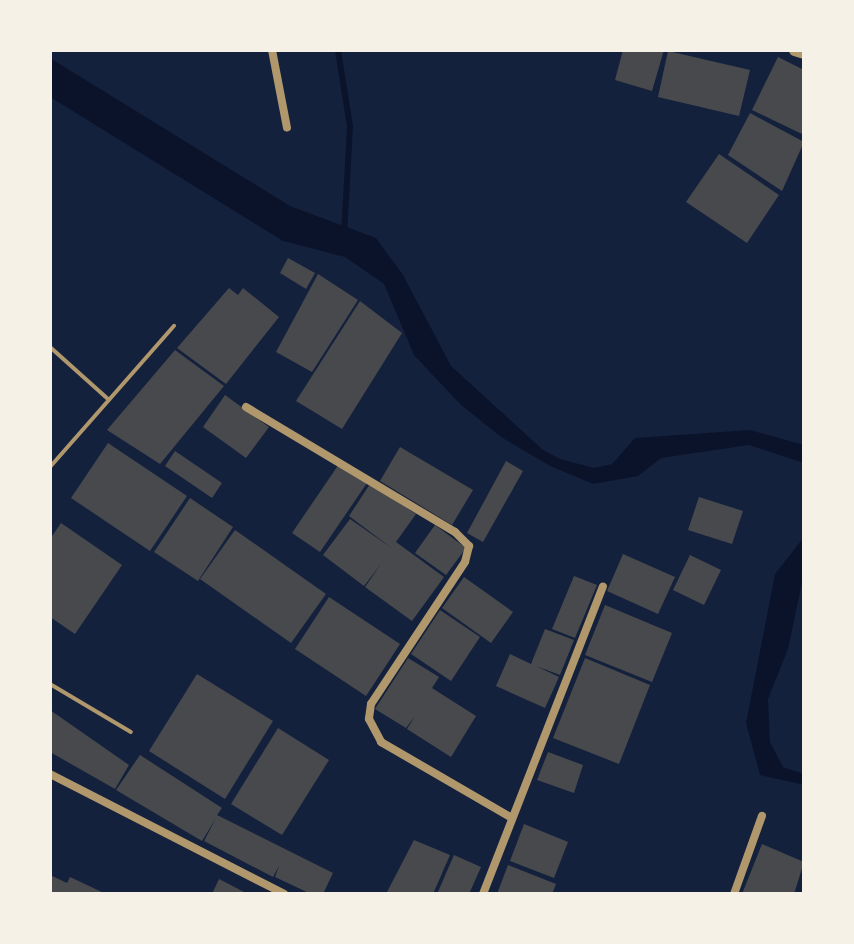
<!DOCTYPE html>
<style>
body{margin:0}
#map{position:relative;width:854px;height:944px;overflow:hidden;background:#14213d;font-family:Helvetica,sans-serif}
div>[style]{position:absolute}
.water>*{inset:0;background:#0b132b}
.stream>*{height:6px;margin:-3px;padding:0 3px;transform-origin:3px;border-radius:3px;background:#0b132b}
.building>*{inset:0;background:#48494c}
.service>*{height:4px;margin:-2px;padding:0 2px;transform-origin:2px;border-radius:2px;background:#b1986c}
.minor>*{height:8px;margin:-4px;padding:0 4px;transform-origin:4px;border-radius:4px;background:#b1986c}
.tertiary>*{height:11px;margin:-5.5px;padding:0 5.5px;transform-origin:5.5px;border-radius:5.5px;background:#b1986c}
span{translate:-50% -50%;white-space:nowrap;text-align:center;line-height:1.15;-webkit-text-stroke:6px #f6f1e7;paint-order:stroke}
.frame{position:absolute;inset:0;border:52px solid #f6f1e7;pointer-events:none}
</style>
<div id="map">
<div class="water">
<i style="clip-path:polygon(50px 58px,290px 206px,376px 238px,403px 275px,451px 366px,543px 450px,560px 459px,594px 468px,612px 464px,635px 438px,750px 430px,804px 445px,804px 463px,749px 445px,661px 458px,638px 476px,593px 484px,550px 466px,501px 437px,460px 404px,414px 355px,384px 284px,345px 257px,283px 241px,50px 97px)"></i>
<i style="clip-path:polygon(804px 537px,804px 573px,788px 649px,768px 699px,770px 742px,783px 767px,804px 774px,804px 785px,760px 775px,746px 723px,775px 574px)"></i>
</div>
<div class="stream">
<i style="left:338px;top:50px;width:78px;rotate:81.1deg"></i>
<i style="left:350px;top:127px;width:106px;rotate:93.2deg"></i>
</div>
<div class="building">
<i style="clip-path:polygon(623px 50px,664px 50px,652px 91px,615px 80px)"></i>
<i style="clip-path:polygon(668px 51px,750px 70px,739px 116px,658px 97px)"></i>
<i style="clip-path:polygon(778px 57px,804px 70px,804px 135px,752px 110px)"></i>
<i style="clip-path:polygon(750px 113px,804px 142px,782px 191px,728px 155px)"></i>
<i style="clip-path:polygon(719px 154px,779px 195px,747px 243px,686px 202px)"></i>
<i style="clip-path:polygon(288px 258px,315px 273px,306px 289px,280px 273px)"></i>
<i style="clip-path:polygon(318px 274px,358px 300px,312px 372px,276px 352px)"></i>
<i style="clip-path:polygon(229px 288px,238px 295px,243px 288px,279px 317px,226px 384px,177px 348px)"></i>
<i style="clip-path:polygon(360px 301px,402px 333px,342px 429px,296px 401px)"></i>
<i style="clip-path:polygon(175px 350px,224px 386px,160px 464px,107px 430px)"></i>
<i style="clip-path:polygon(225px 395px,269px 427px,246px 458px,203px 427px)"></i>
<i style="clip-path:polygon(108px 443px,187px 496px,150px 551px,71px 498px)"></i>
<i style="clip-path:polygon(400px 447px,473px 490px,452px 525px,380px 481px)"></i>
<i style="clip-path:polygon(175px 451px,222px 483px,212px 498px,165px 466px)"></i>
<i style="clip-path:polygon(506px 461px,523px 471px,483px 542px,467px 533px)"></i>
<i style="clip-path:polygon(339px 464px,367px 483px,320px 552px,292px 533px)"></i>
<i style="clip-path:polygon(370px 484px,416px 514px,396px 542px,444px 577px,412px 621px,365px 587px,381px 564px,364px 586px,323px 555px,350px 519px,393px 549px,349px 516px)"></i>
<i style="clip-path:polygon(699px 497px,743px 511px,732px 544px,688px 530px)"></i>
<i style="clip-path:polygon(190px 498px,233px 527px,198px 581px,154px 552px)"></i>
<i style="clip-path:polygon(61px 523px,122px 565px,75px 634px,50px 617px,50px 539px)"></i>
<i style="clip-path:polygon(435px 525px,466px 548px,446px 575px,415px 553px)"></i>
<i style="clip-path:polygon(235px 530px,326px 594px,291px 643px,200px 579px)"></i>
<i style="clip-path:polygon(623px 554px,675px 577px,658px 614px,607px 591px)"></i>
<i style="clip-path:polygon(690px 555px,721px 570px,704px 605px,673px 590px)"></i>
<i style="clip-path:polygon(574px 576px,597px 585px,575px 638px,552px 629px)"></i>
<i style="clip-path:polygon(464px 577px,513px 612px,491px 643px,442px 608px)"></i>
<i style="clip-path:polygon(329px 597px,400px 644px,366px 696px,295px 649px)"></i>
<i style="clip-path:polygon(605px 605px,672px 633px,652px 682px,585px 655px)"></i>
<i style="clip-path:polygon(440px 610px,480px 637px,451px 681px,411px 654px)"></i>
<i style="clip-path:polygon(545px 629px,574px 640px,560px 675px,536px 666px,559px 677px,545px 708px,496px 686px,510px 654px,531px 664px)"></i>
<i style="clip-path:polygon(408px 658px,439px 677px,432px 688px,476px 716px,451px 757px,407px 729px,415px 716px,406px 728px,375px 709px)"></i>
<i style="clip-path:polygon(585px 658px,650px 685px,619px 764px,553px 738px)"></i>
<i style="clip-path:polygon(197px 674px,273px 721px,225px 799px,149px 751px)"></i>
<i style="clip-path:polygon(50px 710px,129px 765px,115px 789px,50px 752px)"></i>
<i style="clip-path:polygon(278px 728px,329px 760px,282px 835px,231px 804px)"></i>
<i style="clip-path:polygon(548px 752px,583px 765px,574px 793px,537px 780px)"></i>
<i style="clip-path:polygon(140px 755px,222px 808px,217px 815px,333px 873px,323px 894px,311px 894px,275px 877px,279px 866px,273px 877px,204px 841px,216px 818px,202px 841px,116px 790px)"></i>
<i style="clip-path:polygon(524px 824px,568px 842px,554px 878px,510px 861px)"></i>
<i style="clip-path:polygon(414px 840px,450px 855px,433px 894px,386px 894px)"></i>
<i style="clip-path:polygon(762px 844px,804px 862px,794px 894px,742px 894px)"></i>
<i style="clip-path:polygon(454px 855px,481px 867px,469px 894px,437px 894px)"></i>
<i style="clip-path:polygon(508px 865px,556px 884px,552px 894px,497px 894px)"></i>
<i style="clip-path:polygon(50px 875px,67px 883px,70px 877px,106px 894px,50px 894px)"></i>
<i style="clip-path:polygon(219px 879px,248px 894px,212px 894px)"></i>
</div>
<div class="service">
<i style="left:50px;top:347px;width:79px;rotate:41.9deg"></i>
<i style="left:50px;top:467px;width:188px;rotate:-48.7deg"></i>
<i style="left:50px;top:684px;width:94px;rotate:30.7deg"></i>
</div>
<div class="minor">
<i style="left:272px;top:50px;width:79px;rotate:79.1deg"></i>
<i style="left:246px;top:407px;width:244px;rotate:30.9deg"></i>
<i style="left:455px;top:532px;width:20px;rotate:45deg"></i>
<i style="left:469px;top:546px;width:16px;rotate:104deg"></i>
<i style="left:465px;top:562px;width:170px;rotate:123.5deg"></i>
<i style="left:371px;top:704px;width:15px;rotate:98deg"></i>
<i style="left:369px;top:719px;width:26px;rotate:62deg"></i>
<i style="left:381px;top:742px;width:151px;rotate:30.1deg"></i>
<i style="left:50px;top:774px;width:263px;rotate:27.1deg"></i>
<i style="left:483px;top:894px;width:330px;rotate:-68.7deg"></i>
<i style="left:734px;top:894px;width:83px;rotate:-70.3deg"></i>
</div>
<div class="tertiary">
<i style="left:794px;top:50px;width:10px;rotate:17deg"></i>
</div>
<div class="frame"></div>
</div>
